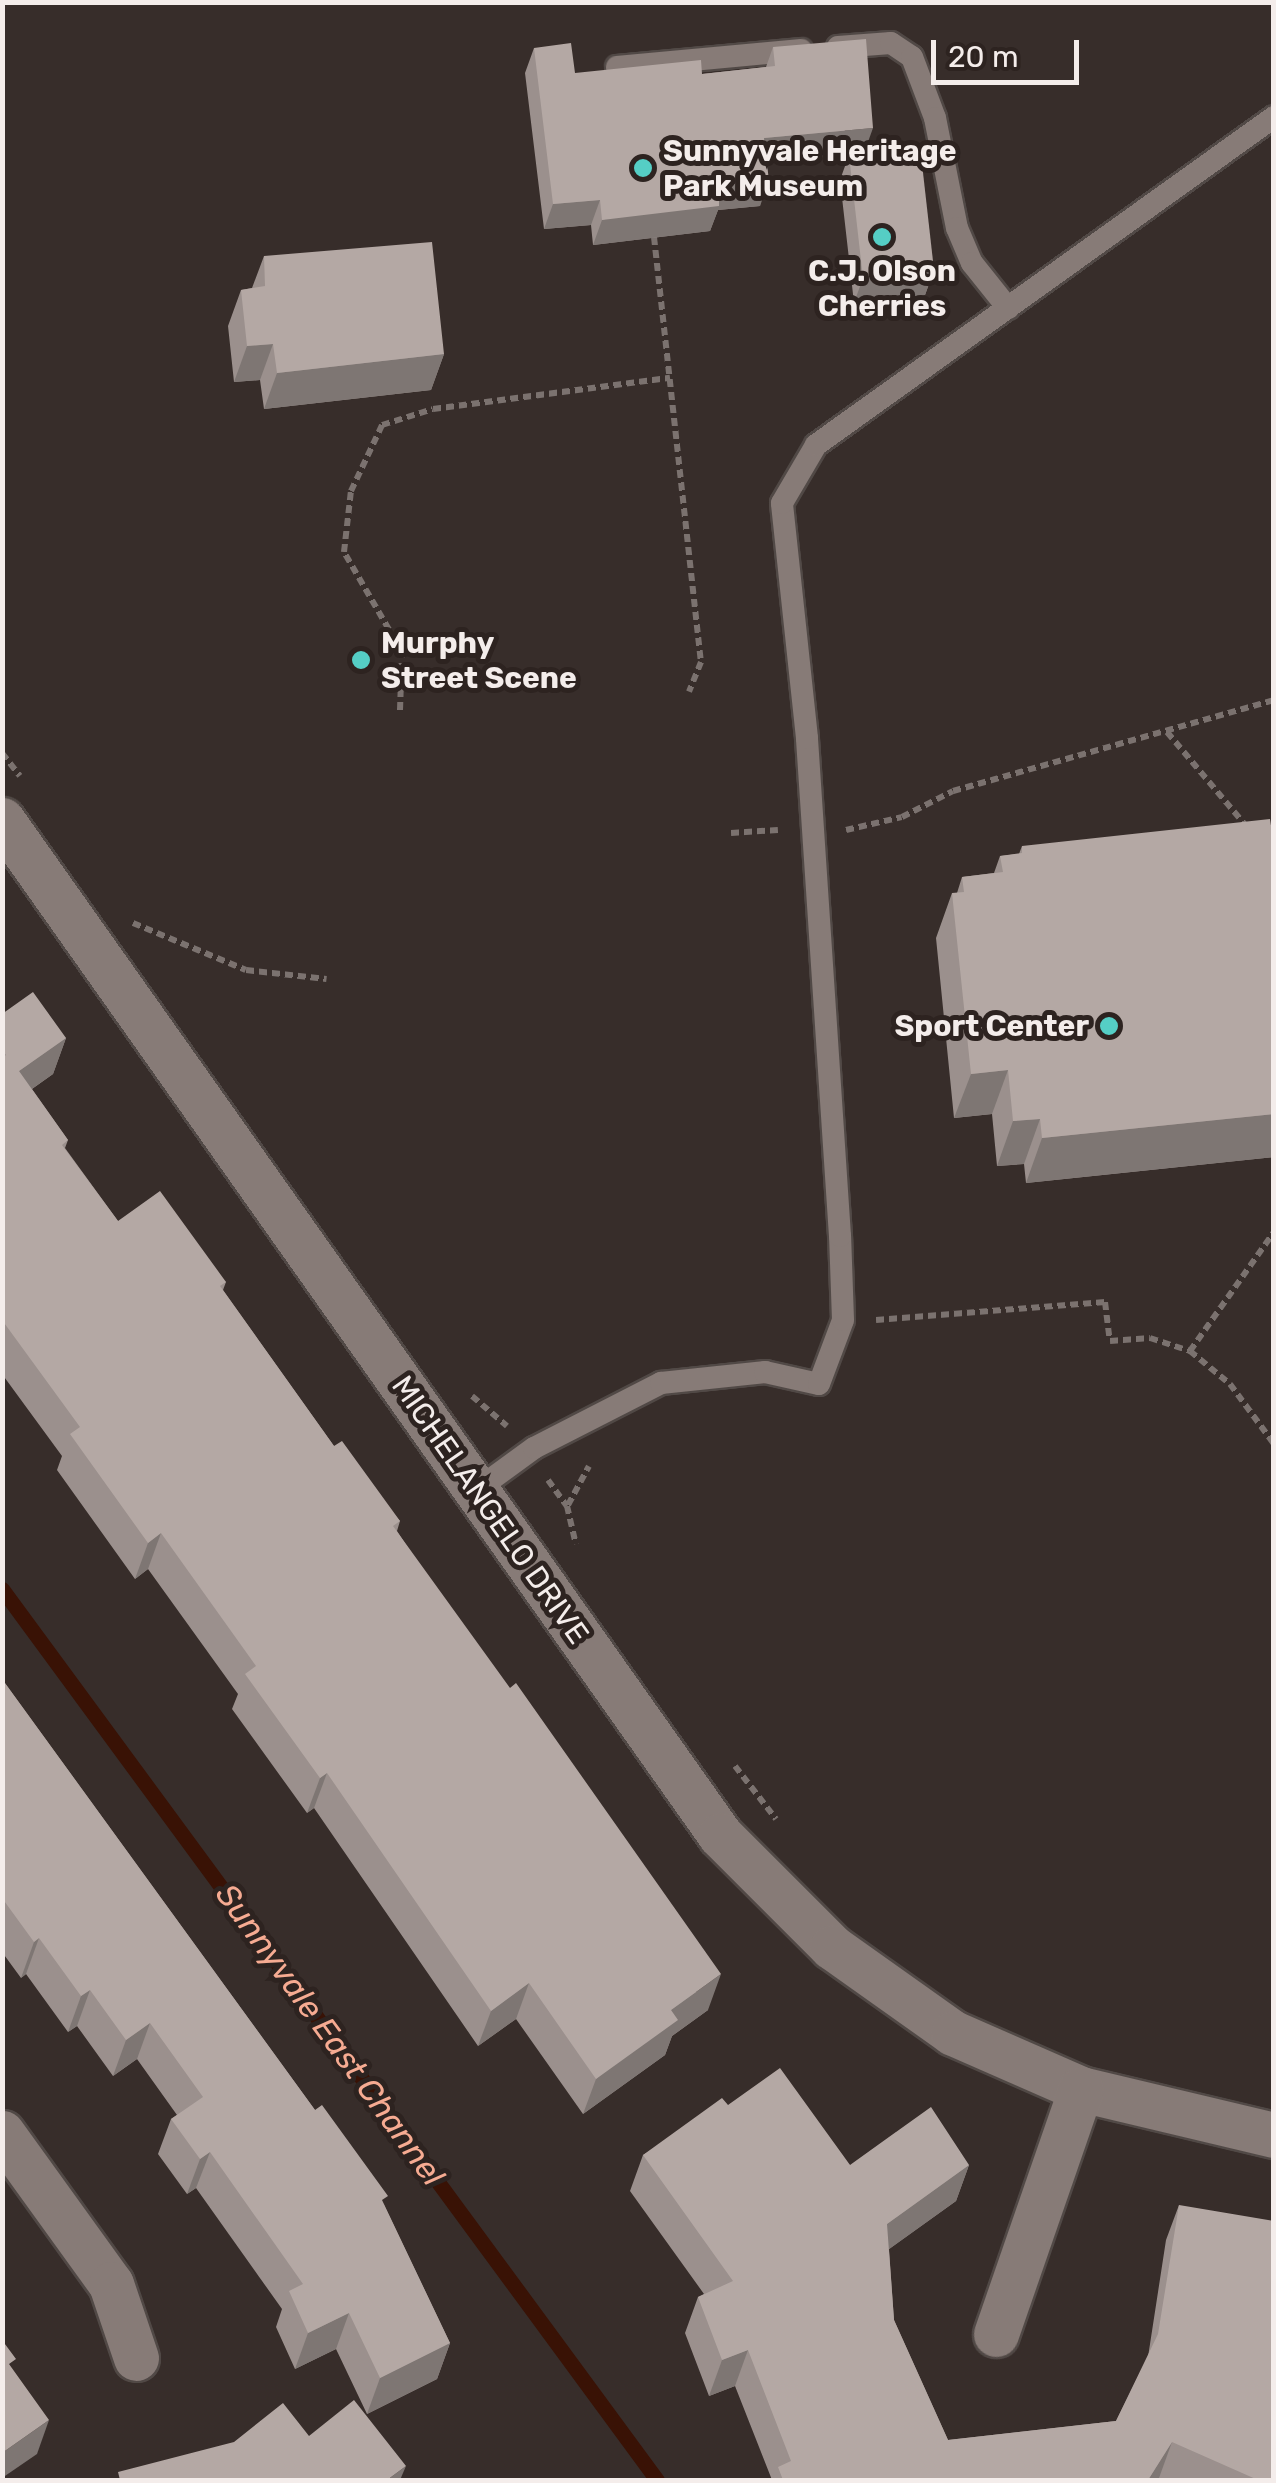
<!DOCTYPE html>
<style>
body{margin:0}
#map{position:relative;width:1276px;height:2483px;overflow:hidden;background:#372d2a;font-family:Rubik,sans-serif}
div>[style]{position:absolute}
.stream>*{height:15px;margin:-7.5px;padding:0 7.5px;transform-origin:7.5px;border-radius:7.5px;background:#391205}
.path>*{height:6px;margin-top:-3px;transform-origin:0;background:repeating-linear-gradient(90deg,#7b726f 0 8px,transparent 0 13px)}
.roads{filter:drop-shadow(2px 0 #514946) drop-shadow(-2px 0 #514946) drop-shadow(0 2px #514946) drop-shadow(0 -2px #514946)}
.lane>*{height:22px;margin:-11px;padding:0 11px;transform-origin:11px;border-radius:11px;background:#877b77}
.street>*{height:45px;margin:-22.5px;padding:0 22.5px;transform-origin:22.5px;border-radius:22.5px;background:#877b77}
.wall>*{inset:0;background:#9b908d}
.shaded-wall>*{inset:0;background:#7e7673}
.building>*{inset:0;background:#b4a8a4}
.dots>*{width:28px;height:28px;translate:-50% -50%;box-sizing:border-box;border:5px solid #2d2320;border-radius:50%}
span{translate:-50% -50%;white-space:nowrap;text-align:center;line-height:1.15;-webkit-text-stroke:10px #2d2320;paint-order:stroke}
.poi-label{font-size:30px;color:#f4edeb;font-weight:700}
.left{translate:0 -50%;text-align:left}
.right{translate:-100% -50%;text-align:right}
.street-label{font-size:30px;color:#f4edeb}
.water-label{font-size:32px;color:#f6ab92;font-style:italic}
.frame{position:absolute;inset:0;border:5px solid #f4edeb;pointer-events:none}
.scale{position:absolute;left:931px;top:40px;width:148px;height:45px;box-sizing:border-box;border:5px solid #f4edeb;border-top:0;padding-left:12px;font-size:30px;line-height:35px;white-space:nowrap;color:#f4edeb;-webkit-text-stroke:8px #2d2320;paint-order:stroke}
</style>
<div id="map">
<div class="stream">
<i style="left:2px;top:1589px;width:1106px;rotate:53.68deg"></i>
</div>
<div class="path">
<i style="left:654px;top:237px;width:428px;rotate:83.7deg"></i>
<i style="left:701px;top:662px;width:32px;rotate:112deg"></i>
<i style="left:400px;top:710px;width:58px;rotate:-88deg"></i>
<i style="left:402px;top:652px;width:116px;rotate:-120.1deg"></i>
<i style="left:344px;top:552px;width:61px;rotate:-83.5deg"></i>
<i style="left:351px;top:491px;width:73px;rotate:-64.8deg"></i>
<i style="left:382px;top:425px;width:53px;rotate:-17.4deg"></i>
<i style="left:433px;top:409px;width:239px;rotate:-7.5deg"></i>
<i style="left:1167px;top:732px;width:124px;rotate:49.9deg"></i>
<i style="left:2px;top:753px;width:29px;rotate:52deg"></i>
<i style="left:846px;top:830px;width:57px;rotate:-13.1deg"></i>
<i style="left:902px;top:817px;width:57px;rotate:-27deg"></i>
<i style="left:953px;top:791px;width:334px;rotate:-15.8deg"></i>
<i style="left:731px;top:833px;width:47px;rotate:-3.7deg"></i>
<i style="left:133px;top:923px;width:122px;rotate:22.6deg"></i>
<i style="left:246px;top:970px;width:81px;rotate:6.4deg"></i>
<i style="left:876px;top:1320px;width:230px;rotate:-4.5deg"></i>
<i style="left:1105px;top:1302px;width:39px;rotate:83deg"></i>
<i style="left:1110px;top:1341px;width:40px;rotate:-4.3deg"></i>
<i style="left:1150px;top:1338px;width:42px;rotate:18deg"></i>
<i style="left:1190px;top:1351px;width:52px;rotate:39.5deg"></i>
<i style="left:1230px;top:1384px;width:74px;rotate:53.7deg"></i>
<i style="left:1190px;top:1351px;width:146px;rotate:-54.8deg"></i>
<i style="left:472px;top:1396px;width:46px;rotate:40.6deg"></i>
<i style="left:548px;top:1480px;width:32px;rotate:54deg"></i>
<i style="left:567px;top:1506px;width:39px;rotate:77deg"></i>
<i style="left:568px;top:1505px;width:44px;rotate:-61.7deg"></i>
<i style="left:735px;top:1766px;width:67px;rotate:52.3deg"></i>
</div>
<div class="roads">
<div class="lane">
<i style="left:838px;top:47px;width:53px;rotate:-4.3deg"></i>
<i style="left:891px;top:43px;width:25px;rotate:34deg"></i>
<i style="left:912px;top:57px;width:65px;rotate:69.3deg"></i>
<i style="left:935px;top:118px;width:112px;rotate:78.7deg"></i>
<i style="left:957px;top:228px;width:38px;rotate:67deg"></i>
<i style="left:972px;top:263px;width:58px;rotate:51.3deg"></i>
<i style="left:617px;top:67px;width:185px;rotate:-5.3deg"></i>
<i style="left:475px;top:1491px;width:73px;rotate:-36.1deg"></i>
<i style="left:534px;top:1448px;width:143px;rotate:-27.1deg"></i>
<i style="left:661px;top:1383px;width:105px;rotate:-6deg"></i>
<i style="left:765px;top:1372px;width:55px;rotate:12.5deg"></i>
<i style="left:819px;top:1384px;width:68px;rotate:-69.4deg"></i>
<i style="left:843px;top:1320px;width:84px;rotate:-92deg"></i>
<i style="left:840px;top:1236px;width:499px;rotate:-93.8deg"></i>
<i style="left:807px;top:738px;width:236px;rotate:-96.1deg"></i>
<i style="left:782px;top:503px;width:67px;rotate:-59.6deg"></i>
<i style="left:816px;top:445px;width:563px;rotate:-35.61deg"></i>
</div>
<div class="street">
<i style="left:2px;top:820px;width:1243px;rotate:54.72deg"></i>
<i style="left:720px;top:1835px;width:158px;rotate:45deg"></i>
<i style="left:832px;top:1947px;width:148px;rotate:35.4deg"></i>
<i style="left:953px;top:2033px;width:140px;rotate:23.6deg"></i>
<i style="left:1081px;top:2089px;width:198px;rotate:13.4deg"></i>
<i style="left:2px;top:2133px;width:186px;rotate:54.2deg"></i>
<i style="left:111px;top:2284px;width:78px;rotate:71.3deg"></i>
<i style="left:996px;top:2334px;width:259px;rotate:-70.9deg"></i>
</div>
</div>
<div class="wall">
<i style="clip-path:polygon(773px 47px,864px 153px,934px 270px,925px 295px,854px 303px,840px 180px,849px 155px,767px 162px,760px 206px,718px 210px,710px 231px,593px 245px,591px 225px,544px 229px,525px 73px,534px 48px,575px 73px,702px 74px,766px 67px)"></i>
<i style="clip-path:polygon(264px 256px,444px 354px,431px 390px,264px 409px,260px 380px,234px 382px,228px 326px,241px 290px,252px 288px)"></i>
<i style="clip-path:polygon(1022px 846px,1274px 846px,1274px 1157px,1026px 1183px,1024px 1164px,997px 1166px,992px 1114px,954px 1118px,936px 938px,952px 893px,957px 893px,962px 877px,994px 873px,1000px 856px,1019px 854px)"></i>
<i style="clip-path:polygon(2px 1014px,66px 1038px,53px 1074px,32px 1089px,68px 1140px,65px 1148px,118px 1221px,226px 1282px,223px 1290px,334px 1446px,400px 1521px,397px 1531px,708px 2010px,672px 2036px,665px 2055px,583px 2114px,516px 2019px,478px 2046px,314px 1808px,307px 1813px,232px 1709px,238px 1694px,148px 1569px,135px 1579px,57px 1470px,62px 1456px,2px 1374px)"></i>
<i style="clip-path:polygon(2px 1679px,384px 2205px,450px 2343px,437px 2379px,367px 2414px,336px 2349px,295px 2369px,276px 2327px,282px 2309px,196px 2188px,187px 2194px,158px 2154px,171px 2119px,177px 2115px,137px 2059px,113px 2076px,77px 2026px,68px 2032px,26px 1974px,21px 1978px,2px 1952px)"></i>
<i style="clip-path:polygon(728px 2105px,850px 2165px,969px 2165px,956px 2201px,889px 2249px,894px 2320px,948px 2440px,1116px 2421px,1148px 2357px,1166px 2240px,1179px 2205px,1274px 2480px,1164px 2480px,1159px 2478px,1157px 2480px,772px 2480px,735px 2386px,709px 2396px,685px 2333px,698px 2297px,704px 2294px,630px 2191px,643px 2155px)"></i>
</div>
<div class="shaded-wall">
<i style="clip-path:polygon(873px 128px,864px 153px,755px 163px,764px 138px)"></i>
<i style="clip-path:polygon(769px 181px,760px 206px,718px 210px,710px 231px,593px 245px,602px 220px,719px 186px)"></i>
<i style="clip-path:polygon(600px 200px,591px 225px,544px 229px,553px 204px)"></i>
<i style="clip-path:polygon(934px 270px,925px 295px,854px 303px,863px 278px)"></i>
<i style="clip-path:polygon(273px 344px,260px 380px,234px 382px,247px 346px)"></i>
<i style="clip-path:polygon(444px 354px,431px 390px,264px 409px,277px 373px)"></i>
<i style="clip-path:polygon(66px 1038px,53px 1074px,6px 1107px,19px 1071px)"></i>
<i style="clip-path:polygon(1008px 1070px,992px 1114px,954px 1118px,971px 1074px)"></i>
<i style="clip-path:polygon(1274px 1114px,1274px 1157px,1026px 1183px,1042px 1138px)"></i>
<i style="clip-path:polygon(1040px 1119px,1024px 1164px,997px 1166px,1013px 1121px)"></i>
<i style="clip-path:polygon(161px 1533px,148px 1569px,135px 1579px,148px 1543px)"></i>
<i style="clip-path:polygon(327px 1773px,314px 1808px,307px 1813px,320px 1778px)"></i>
<i style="clip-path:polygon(39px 1938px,26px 1974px,21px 1978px,34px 1942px)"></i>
<i style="clip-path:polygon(721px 1974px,708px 2010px,672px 2036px,665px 2055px,583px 2114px,596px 2079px,671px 2010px)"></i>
<i style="clip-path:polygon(529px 1983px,516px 2019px,478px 2046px,491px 2011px)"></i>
<i style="clip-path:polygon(90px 1990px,77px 2026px,68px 2032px,81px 1996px)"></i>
<i style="clip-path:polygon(150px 2023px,137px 2059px,113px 2076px,126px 2040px)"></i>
<i style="clip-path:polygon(210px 2152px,196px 2188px,187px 2194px,200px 2159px)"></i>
<i style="clip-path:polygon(969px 2165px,956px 2201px,874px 2260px,887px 2224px)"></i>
<i style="clip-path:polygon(349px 2313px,336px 2349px,295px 2369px,308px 2333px)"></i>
<i style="clip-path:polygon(450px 2343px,437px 2379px,367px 2414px,380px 2378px)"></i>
<i style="clip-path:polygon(748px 2350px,735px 2386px,709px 2396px,722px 2360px)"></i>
<i style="clip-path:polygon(49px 2420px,37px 2454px,2px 2478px,2px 2453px)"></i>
<i style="clip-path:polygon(1172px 2442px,1159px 2478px,1157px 2480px,1148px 2480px)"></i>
<i style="clip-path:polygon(406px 2466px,400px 2480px,387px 2480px)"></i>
</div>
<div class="building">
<i style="clip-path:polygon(866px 39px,873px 128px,764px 138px,769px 181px,719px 186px,719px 206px,602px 220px,600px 200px,553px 204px,534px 48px,571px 43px,575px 73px,701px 60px,702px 74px,775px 66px,773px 47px)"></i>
<i style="clip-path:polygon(920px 146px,934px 270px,863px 278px,849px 155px)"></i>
<i style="clip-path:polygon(432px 242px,444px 354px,277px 373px,273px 344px,247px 346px,241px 290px,265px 286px,264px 256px)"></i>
<i style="clip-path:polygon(1270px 819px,1274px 846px,1274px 1114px,1042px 1138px,1040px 1119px,1013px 1121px,1008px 1070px,971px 1074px,952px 893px,964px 892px,962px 877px,1003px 872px,1000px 856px,1022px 853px,1022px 846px)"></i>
<i style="clip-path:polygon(33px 992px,66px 1038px,19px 1071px,68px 1140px,62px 1145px,118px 1221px,160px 1191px,226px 1282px,220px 1286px,334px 1446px,342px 1441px,400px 1521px,393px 1526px,510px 1688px,516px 1683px,721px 1974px,671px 2010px,678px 2020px,596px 2079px,529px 1983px,491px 2011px,327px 1773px,320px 1778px,245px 1674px,256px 1666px,161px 1533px,148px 1543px,70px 1434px,80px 1427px,2px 1320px,2px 1058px,6px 1055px,2px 1050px,2px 1014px)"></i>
<i style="clip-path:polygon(2px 1679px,315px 2110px,322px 2105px,388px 2196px,382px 2200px,450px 2343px,380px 2378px,349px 2313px,308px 2333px,289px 2291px,303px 2284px,210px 2152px,200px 2159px,171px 2119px,203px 2097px,150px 2023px,126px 2040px,90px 1990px,81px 1996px,39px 1938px,34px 1942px,2px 1898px)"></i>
<i style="clip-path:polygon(780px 2068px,850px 2165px,931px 2107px,969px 2165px,887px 2224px,894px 2320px,948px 2440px,1116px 2421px,1158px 2334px,1179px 2205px,1274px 2221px,1274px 2480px,1258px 2480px,1172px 2442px,1148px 2480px,783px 2480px,778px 2467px,791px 2461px,748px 2350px,722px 2360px,698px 2297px,733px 2281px,643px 2155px,722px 2098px,728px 2105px)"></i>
<i style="clip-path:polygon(2px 2340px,16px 2359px,9px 2364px,49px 2420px,2px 2453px)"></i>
<i style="clip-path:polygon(354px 2400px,406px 2466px,387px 2480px,120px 2480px,118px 2472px,234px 2442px,283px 2403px,309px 2436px)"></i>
</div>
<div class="dots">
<i style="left:643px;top:168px;background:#55cec5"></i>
<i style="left:882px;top:237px;background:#55cec5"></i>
<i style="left:361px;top:660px;background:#55cec5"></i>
<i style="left:1109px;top:1026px;background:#55cec5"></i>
</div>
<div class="poi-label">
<span class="left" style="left:663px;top:168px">Sunnyvale Heritage<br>Park Museum</span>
<span style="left:882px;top:288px">C.J. Olson<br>Cherries</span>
<span class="left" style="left:381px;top:660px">Murphy<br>Street Scene</span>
<span class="right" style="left:1089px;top:1026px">Sport Center</span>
</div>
<div class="street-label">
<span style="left:490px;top:1510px;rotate:55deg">MICHELANGELO DRIVE</span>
</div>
<div class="water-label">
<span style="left:330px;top:2035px;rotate:54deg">Sunnyvale East Channel</span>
</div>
<div class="frame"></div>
<div class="scale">20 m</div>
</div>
